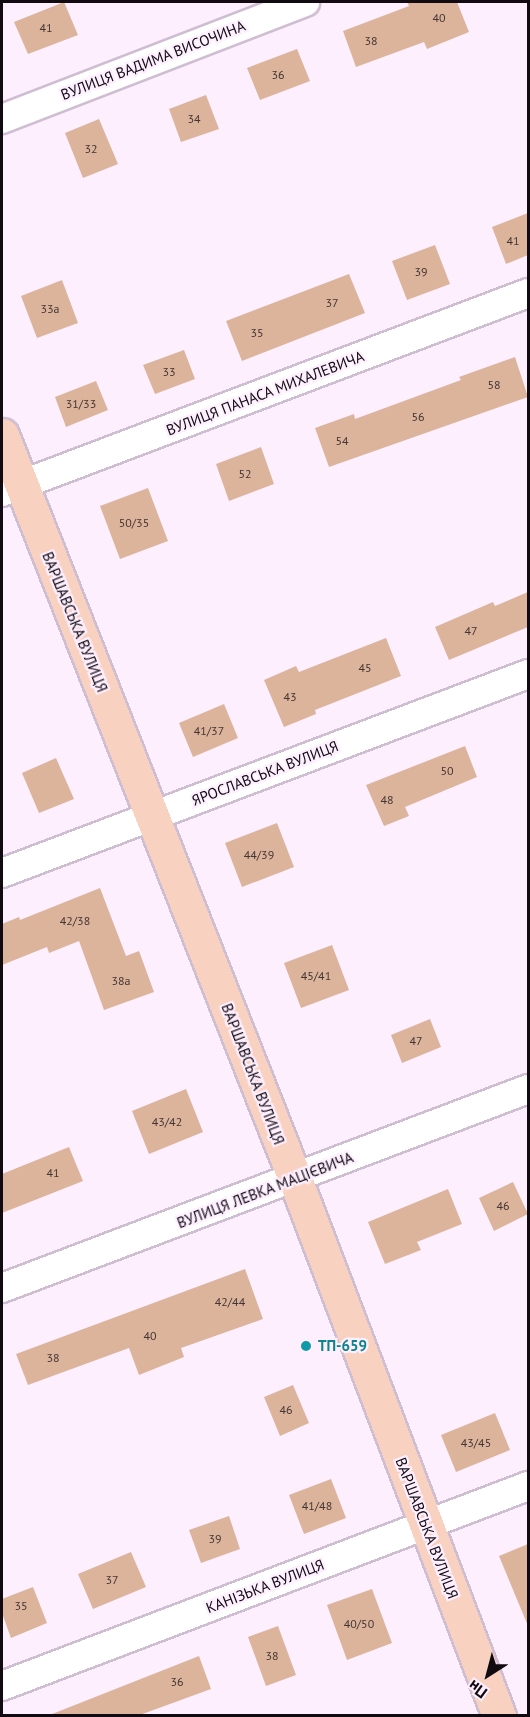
<!DOCTYPE html>
<meta charset="utf-8">
<style>
body{margin:0}
#map{position:relative;width:530px;height:1717px;overflow:hidden;background:#feefff;font-family:"PT Sans",sans-serif}
div>[style]{position:absolute}
.building>*{inset:0;background:#dbb49b}
.roads{filter:drop-shadow(2px 0 #cfbdd1) drop-shadow(-2px 0 #cfbdd1) drop-shadow(0 2px #cfbdd1) drop-shadow(0 -2px #cfbdd1)}
.street>*{height:28px;margin:-14px;padding:0 14px;transform-origin:14px;border-radius:14px;background:#fff}
.secondary>*{height:33px;margin:-16.5px;padding:0 16.5px;transform-origin:16.5px;border-radius:16.5px;background:#f9d1c0}
.dots>*{width:16px;height:16px;translate:-50% -50%;box-sizing:border-box;border:3px solid #feefff;border-radius:50%}
span{translate:-50% -50%;white-space:nowrap;text-align:center;line-height:1.15;-webkit-text-stroke:4.5px #feefff;paint-order:stroke}
.number-label{font-size:12px;color:#443534}
.number-label span{-webkit-text-stroke-width:0}
.street-label{font-size:15px;color:#110b11}
.culture-label{font-size:15px;color:#0d838f;font-weight:700}
.left{translate:0 -50%;text-align:left}
.frame{position:absolute;inset:0;border:3px solid #110b11;pointer-events:none}
.north{position:absolute;left:458px;top:1645px;width:60px;height:60px;-webkit-text-stroke:4px #feefff;paint-order:stroke;rotate:216deg;font-size:16px;font-weight:700;line-height:24px;text-align:center;color:#110b11}
.north::after{content:'';display:block;margin:auto;width:21px;height:27px;background:#110b11;clip-path:polygon(50% 0,100% 100%,50% 72%,0 100%)}
</style>
<div id="map">
<div class="building">
<i style="clip-path:polygon(64px 2px,78px 35px,28px 54px,14px 22px)"></i>
<i style="clip-path:polygon(407px 2px,457px 2px,469px 32px,427px 49px,424px 42px,356px 67px,343px 31px,409px 6px)"></i>
<i style="clip-path:polygon(297px 49px,310px 81px,260px 100px,247px 68px)"></i>
<i style="clip-path:polygon(206px 95px,219px 129px,181px 142px,169px 109px)"></i>
<i style="clip-path:polygon(99px 119px,118px 164px,83px 178px,65px 133px)"></i>
<i style="clip-path:polygon(528px 213px,528px 255px,506px 264px,492px 227px)"></i>
<i style="clip-path:polygon(435px 245px,450px 284px,407px 300px,392px 261px)"></i>
<i style="clip-path:polygon(349px 274px,365px 313px,242px 361px,226px 321px)"></i>
<i style="clip-path:polygon(62px 280px,78px 323px,37px 338px,21px 296px)"></i>
<i style="clip-path:polygon(184px 350px,195px 379px,155px 394px,143px 365px)"></i>
<i style="clip-path:polygon(515px 357px,528px 397px,329px 467px,315px 428px,354px 414px,355px 419px,461px 380px,459px 377px)"></i>
<i style="clip-path:polygon(96px 381px,108px 410px,66px 427px,55px 397px)"></i>
<i style="clip-path:polygon(261px 447px,274px 484px,229px 501px,216px 464px)"></i>
<i style="clip-path:polygon(148px 488px,168px 541px,120px 559px,100px 506px)"></i>
<i style="clip-path:polygon(528px 592px,528px 627px,449px 660px,435px 627px,493px 602px,495px 606px)"></i>
<i style="clip-path:polygon(386px 638px,401px 676px,315px 710px,316px 714px,284px 727px,264px 680px,296px 666px,299px 672px)"></i>
<i style="clip-path:polygon(224px 704px,238px 738px,193px 757px,179px 723px)"></i>
<i style="clip-path:polygon(465px 746px,477px 777px,405px 807px,409px 816px,384px 826px,366px 785px)"></i>
<i style="clip-path:polygon(56px 758px,74px 799px,39px 813px,22px 773px)"></i>
<i style="clip-path:polygon(277px 823px,294px 867px,242px 887px,225px 843px)"></i>
<i style="clip-path:polygon(100px 888px,126px 956px,139px 951px,154px 992px,104px 1010px,79px 941px,49px 953px,47px 947px,2px 965px,2px 924px,19px 917px,20px 920px)"></i>
<i style="clip-path:polygon(332px 945px,349px 990px,301px 1008px,284px 963px)"></i>
<i style="clip-path:polygon(430px 1019px,441px 1047px,402px 1063px,391px 1035px)"></i>
<i style="clip-path:polygon(186px 1089px,203px 1132px,149px 1154px,132px 1111px)"></i>
<i style="clip-path:polygon(69px 1147px,83px 1181px,2px 1213px,2px 1174px)"></i>
<i style="clip-path:polygon(513px 1182px,528px 1214px,494px 1231px,479px 1198px)"></i>
<i style="clip-path:polygon(448px 1189px,462px 1224px,417px 1242px,421px 1250px,385px 1264px,368px 1222px)"></i>
<i style="clip-path:polygon(245px 1269px,263px 1319px,181px 1348px,184px 1357px,139px 1375px,129px 1348px,28px 1385px,16px 1354px)"></i>
<i style="clip-path:polygon(293px 1385px,309px 1423px,280px 1436px,264px 1397px)"></i>
<i style="clip-path:polygon(495px 1413px,510px 1450px,456px 1472px,441px 1435px)"></i>
<i style="clip-path:polygon(331px 1479px,346px 1518px,304px 1534px,289px 1495px)"></i>
<i style="clip-path:polygon(229px 1516px,240px 1549px,201px 1563px,189px 1530px)"></i>
<i style="clip-path:polygon(528px 1544px,528px 1626px,499px 1556px)"></i>
<i style="clip-path:polygon(131px 1552px,146px 1587px,93px 1609px,78px 1574px)"></i>
<i style="clip-path:polygon(33px 1587px,47px 1623px,11px 1638px,2px 1613px,2px 1599px)"></i>
<i style="clip-path:polygon(372px 1589px,392px 1643px,347px 1660px,327px 1605px)"></i>
<i style="clip-path:polygon(278px 1626px,296px 1675px,266px 1686px,248px 1637px)"></i>
<i style="clip-path:polygon(199px 1656px,211px 1689px,137px 1716px,47px 1716px)"></i>
</div>
<div class="roads">
<div class="street">
<i style="left:2px;top:119px;width:325px;rotate:-21.1deg"></i>
<i style="left:2px;top:492px;width:562px;rotate:-20.72deg"></i>
<i style="left:2px;top:873px;width:562px;rotate:-20.72deg"></i>
<i style="left:2px;top:1288px;width:562px;rotate:-20.72deg"></i>
<i style="left:2px;top:1686px;width:563px;rotate:-20.82deg"></i>
</div>
<div class="secondary">
<i style="left:2px;top:435px;width:800px;rotate:68.5deg"></i>
<i style="left:295px;top:1179px;width:574px;rotate:69.2deg"></i>
</div>
</div>
<div class="dots">
<i style="left:306px;top:1346px;background:#0f9aa8"></i>
</div>
<div class="number-label">
<span style="left:439px;top:18px">40</span>
<span style="left:46px;top:28px">41</span>
<span style="left:371px;top:41px">38</span>
<span style="left:278px;top:75px">36</span>
<span style="left:194px;top:119px">34</span>
<span style="left:91px;top:149px">32</span>
<span style="left:513px;top:241px">41</span>
<span style="left:421px;top:272px">39</span>
<span style="left:332px;top:303px">37</span>
<span style="left:50px;top:309px">33а</span>
<span style="left:257px;top:333px">35</span>
<span style="left:169px;top:372px">33</span>
<span style="left:494px;top:385px">58</span>
<span style="left:81px;top:404px">31/33</span>
<span style="left:418px;top:417px">56</span>
<span style="left:342px;top:441px">54</span>
<span style="left:245px;top:474px">52</span>
<span style="left:134px;top:523px">50/35</span>
<span style="left:471px;top:631px">47</span>
<span style="left:365px;top:668px">45</span>
<span style="left:290px;top:697px">43</span>
<span style="left:209px;top:731px">41/37</span>
<span style="left:447px;top:771px">50</span>
<span style="left:387px;top:800px">48</span>
<span style="left:259px;top:855px">44/39</span>
<span style="left:75px;top:921px">42/38</span>
<span style="left:316px;top:976px">45/41</span>
<span style="left:121px;top:981px">38а</span>
<span style="left:416px;top:1041px">47</span>
<span style="left:167px;top:1122px">43/42</span>
<span style="left:53px;top:1173px">41</span>
<span style="left:503px;top:1206px">46</span>
<span style="left:230px;top:1302px">42/44</span>
<span style="left:150px;top:1336px">40</span>
<span style="left:53px;top:1358px">38</span>
<span style="left:286px;top:1410px">46</span>
<span style="left:476px;top:1443px">43/45</span>
<span style="left:317px;top:1506px">41/48</span>
<span style="left:215px;top:1539px">39</span>
<span style="left:112px;top:1580px">37</span>
<span style="left:21px;top:1606px">35</span>
<span style="left:359px;top:1624px">40/50</span>
<span style="left:272px;top:1656px">38</span>
<span style="left:177px;top:1682px">36</span>
</div>
<div class="street-label">
<span style="left:153px;top:60px;rotate:-21deg">ВУЛИЦЯ ВАДИМА ВИСОЧИНА</span>
<span style="left:265px;top:393px;rotate:-21deg">ВУЛИЦЯ ПАНАСА МИХАЛЕВИЧА</span>
<span style="left:75px;top:622px;rotate:68deg">ВАРШАВСЬКА ВУЛИЦЯ</span>
<span style="left:265px;top:773px;rotate:-21deg">ЯРОСЛАВСЬКА ВУЛИЦЯ</span>
<span style="left:253px;top:1074px;rotate:69deg">ВАРШАВСЬКА ВУЛИЦЯ</span>
<span style="left:265px;top:1190px;rotate:-21deg">ВУЛИЦЯ ЛЕВКА МАЦІЄВИЧА</span>
<span style="left:427px;top:1528px;rotate:69deg">ВАРШАВСЬКА ВУЛИЦЯ</span>
<span style="left:265px;top:1586px;rotate:-21deg">КАНІЗЬКА ВУЛИЦЯ</span>
</div>
<div class="culture-label">
<span class="left" style="left:318px;top:1346px">ТП-659</span>
</div>
<div class="frame"></div>
<div class="north">Пн</div>
</div>
